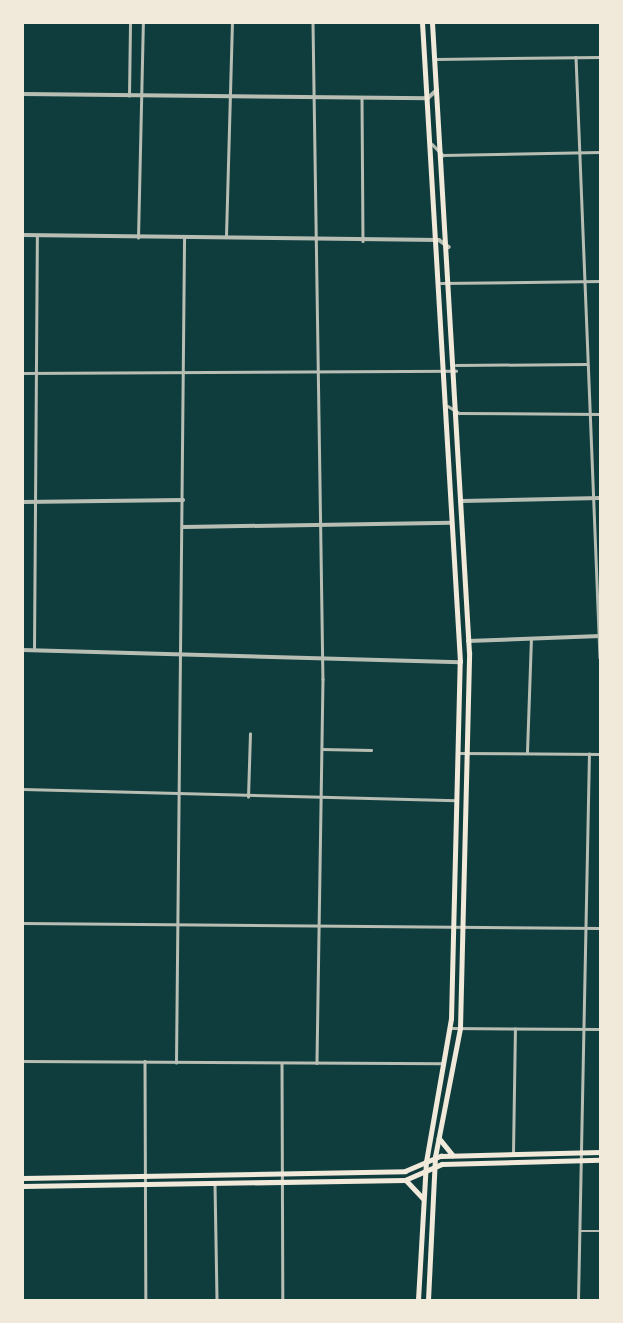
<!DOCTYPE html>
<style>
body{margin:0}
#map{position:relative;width:623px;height:1323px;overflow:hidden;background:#0f3d3e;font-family:"Work Sans",sans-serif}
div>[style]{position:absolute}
.minor>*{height:2.5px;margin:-1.25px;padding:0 1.25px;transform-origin:1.25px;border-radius:1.25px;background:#b8beb3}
.tertiary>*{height:3.5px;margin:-1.75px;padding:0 1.75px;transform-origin:1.75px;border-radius:1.75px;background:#b8beb3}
.primary>*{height:4.5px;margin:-2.25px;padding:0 2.25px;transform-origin:2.25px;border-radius:2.25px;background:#f1e9da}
span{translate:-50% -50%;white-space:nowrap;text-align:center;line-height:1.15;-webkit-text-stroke:7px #f1e9da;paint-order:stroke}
.frame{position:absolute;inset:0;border:24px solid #f1e9da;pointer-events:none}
</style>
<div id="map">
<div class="minor">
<i style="left:313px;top:23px;width:656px;rotate:89.13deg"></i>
<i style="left:323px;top:679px;width:384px;rotate:90.9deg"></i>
<i style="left:576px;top:57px;width:601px;rotate:87.71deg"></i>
<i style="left:436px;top:59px;width:164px;rotate:-0.7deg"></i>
<i style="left:129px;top:96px;width:73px;rotate:-89.2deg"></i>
<i style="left:362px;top:98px;width:143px;rotate:89.6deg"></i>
<i style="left:432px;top:144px;width:16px;rotate:45deg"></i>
<i style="left:443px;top:155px;width:157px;rotate:-1.1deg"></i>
<i style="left:226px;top:236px;width:213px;rotate:-88.4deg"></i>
<i style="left:138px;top:238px;width:215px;rotate:-88.7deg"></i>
<i style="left:441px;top:283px;width:159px;rotate:-0.7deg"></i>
<i style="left:456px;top:365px;width:130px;rotate:-0.4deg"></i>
<i style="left:23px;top:373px;width:433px;rotate:-0.3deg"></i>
<i style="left:448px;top:406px;width:13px;rotate:32deg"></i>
<i style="left:459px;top:413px;width:141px;rotate:0.4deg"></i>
<i style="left:34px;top:650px;width:414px;rotate:-89.6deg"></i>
<i style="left:322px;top:749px;width:49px;rotate:1.2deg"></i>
<i style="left:527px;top:752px;width:112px;rotate:-88deg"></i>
<i style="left:457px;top:753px;width:143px;rotate:0.4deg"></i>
<i style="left:23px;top:789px;width:433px;rotate:1.5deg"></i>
<i style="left:248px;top:797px;width:63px;rotate:-88.2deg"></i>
<i style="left:23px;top:923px;width:577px;rotate:0.5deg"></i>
<i style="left:450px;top:1028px;width:150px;rotate:0.4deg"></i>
<i style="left:23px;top:1061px;width:421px;rotate:0.3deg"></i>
<i style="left:145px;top:1061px;width:239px;rotate:89.8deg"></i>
<i style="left:176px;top:1063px;width:825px;rotate:-89.44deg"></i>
<i style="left:282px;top:1063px;width:237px;rotate:89.8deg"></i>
<i style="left:513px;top:1153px;width:124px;rotate:-89.1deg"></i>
<i style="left:215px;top:1184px;width:116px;rotate:89deg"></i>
<i style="left:580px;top:1231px;width:20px"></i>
<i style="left:578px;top:1300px;width:546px;rotate:-88.85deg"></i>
</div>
<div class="tertiary">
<i style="left:23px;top:94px;width:405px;rotate:0.6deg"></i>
<i style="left:428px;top:98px;width:12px;rotate:-42deg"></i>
<i style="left:23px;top:235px;width:416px;rotate:0.7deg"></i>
<i style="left:439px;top:240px;width:12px;rotate:35deg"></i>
<i style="left:462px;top:501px;width:138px;rotate:-1.2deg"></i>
<i style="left:23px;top:502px;width:160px;rotate:-0.7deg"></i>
<i style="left:184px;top:527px;width:268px;rotate:-0.9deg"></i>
<i style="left:468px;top:641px;width:132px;rotate:-2.2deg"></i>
<i style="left:23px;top:650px;width:437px;rotate:1.6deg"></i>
</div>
<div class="primary">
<i style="left:439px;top:1138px;width:22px;rotate:51deg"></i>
<i style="left:23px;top:1178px;width:382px;rotate:-1deg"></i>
<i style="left:405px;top:1171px;width:39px;rotate:-23deg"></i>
<i style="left:441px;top:1156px;width:159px;rotate:-1.4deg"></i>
<i style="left:406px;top:1180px;width:25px;rotate:47deg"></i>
<i style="left:23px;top:1186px;width:382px;rotate:-0.9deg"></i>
<i style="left:405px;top:1180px;width:40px;rotate:-23.4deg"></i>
<i style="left:442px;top:1164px;width:158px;rotate:-1.5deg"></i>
<i style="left:418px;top:1300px;width:138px;rotate:-86.7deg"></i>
<i style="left:426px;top:1162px;width:145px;rotate:-80.1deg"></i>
<i style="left:451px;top:1019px;width:357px;rotate:-88.6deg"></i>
<i style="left:460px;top:662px;width:640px;rotate:-93.4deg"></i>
<i style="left:428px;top:1300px;width:143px;rotate:-87.2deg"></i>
<i style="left:435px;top:1157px;width:131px;rotate:-79deg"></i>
<i style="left:460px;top:1028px;width:375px;rotate:-88.6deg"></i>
<i style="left:469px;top:653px;width:631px;rotate:-93.36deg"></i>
</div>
<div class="frame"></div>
</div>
